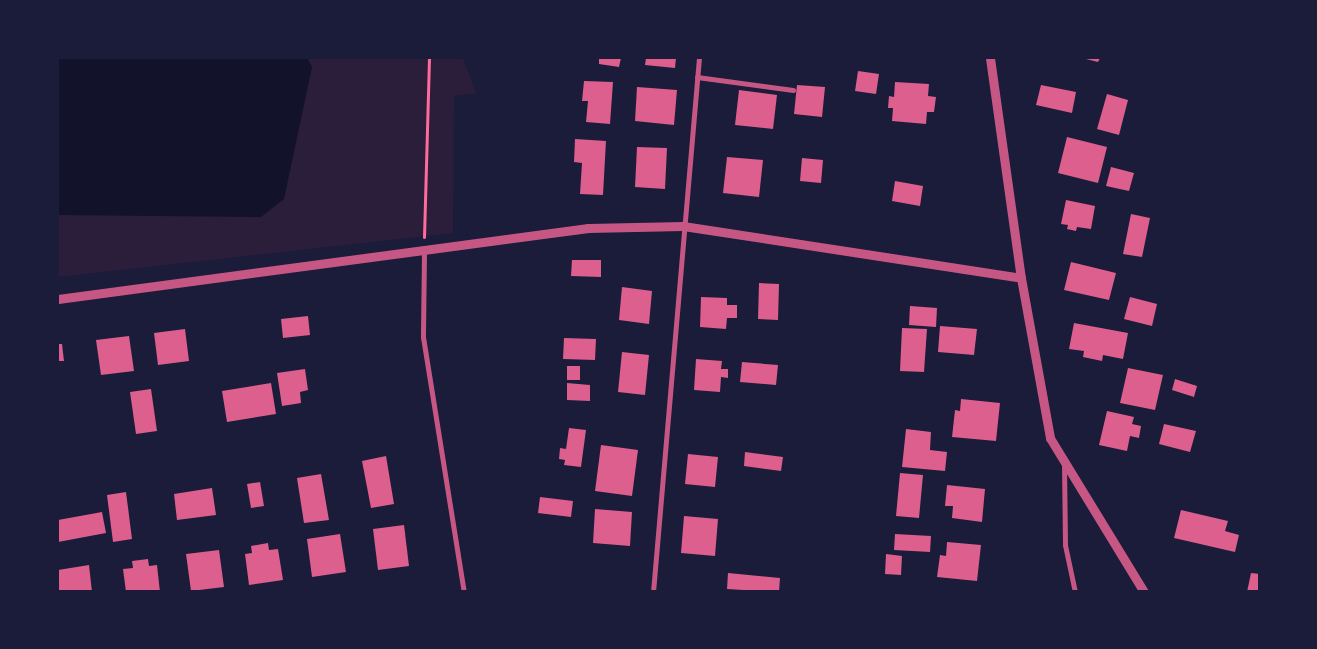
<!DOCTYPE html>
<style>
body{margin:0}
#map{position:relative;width:1317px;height:649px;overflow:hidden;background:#1b1b3a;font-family:Inter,sans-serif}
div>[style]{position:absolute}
.green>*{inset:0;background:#2a1e3b}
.water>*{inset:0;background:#12122b}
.building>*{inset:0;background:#dd5f8e}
.path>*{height:3px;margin:-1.5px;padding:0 1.5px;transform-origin:1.5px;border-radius:1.5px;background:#ff6b9d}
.minor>*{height:5px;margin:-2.5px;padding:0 2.5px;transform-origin:2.5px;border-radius:2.5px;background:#c65784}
.tertiary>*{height:9px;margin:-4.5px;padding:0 4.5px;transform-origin:4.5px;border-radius:4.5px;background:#c65784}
span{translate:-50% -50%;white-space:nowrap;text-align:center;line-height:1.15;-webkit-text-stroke:4.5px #1b1b3a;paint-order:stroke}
.frame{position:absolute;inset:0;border:59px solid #1b1b3a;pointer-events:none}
</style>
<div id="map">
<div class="green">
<i style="clip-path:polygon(58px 58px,463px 58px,476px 93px,454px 96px,453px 233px,58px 277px)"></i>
</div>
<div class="water">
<i style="clip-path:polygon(58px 58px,307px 58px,312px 67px,284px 199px,261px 217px,58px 215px)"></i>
</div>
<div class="building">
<i style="clip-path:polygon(599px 58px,621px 58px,619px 67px,599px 64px)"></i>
<i style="clip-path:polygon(646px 58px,676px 58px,675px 68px,645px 65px)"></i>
<i style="clip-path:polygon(1082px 58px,1100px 58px,1098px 62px)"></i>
<i style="clip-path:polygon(858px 71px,879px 74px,876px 94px,855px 91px)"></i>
<i style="clip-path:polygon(584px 81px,613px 82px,610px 124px,586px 122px,588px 101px,582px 101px)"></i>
<i style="clip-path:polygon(895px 82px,929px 84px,928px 96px,936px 97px,934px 112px,927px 112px,926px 124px,892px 121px,893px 108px,888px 108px,889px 96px,894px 97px)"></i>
<i style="clip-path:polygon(797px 85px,825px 87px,822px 117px,794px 114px)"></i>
<i style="clip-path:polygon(1041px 85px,1076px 92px,1072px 113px,1036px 105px)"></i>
<i style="clip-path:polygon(637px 87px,677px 90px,674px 125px,635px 121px)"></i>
<i style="clip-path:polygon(739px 90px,777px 95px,773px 129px,735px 125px)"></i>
<i style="clip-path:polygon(1107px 94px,1128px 100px,1119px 135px,1097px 129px)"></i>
<i style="clip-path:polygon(1067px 137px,1107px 147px,1098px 183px,1058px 173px)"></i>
<i style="clip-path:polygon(575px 139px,606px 141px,603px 195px,580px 194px,582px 163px,574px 162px)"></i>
<i style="clip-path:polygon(637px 147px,667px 148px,665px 189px,635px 187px)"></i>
<i style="clip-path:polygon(727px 157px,763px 160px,759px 197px,723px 193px)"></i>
<i style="clip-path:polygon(802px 158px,823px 160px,821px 183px,800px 181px)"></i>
<i style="clip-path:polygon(1111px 167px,1134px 173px,1129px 191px,1106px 186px)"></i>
<i style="clip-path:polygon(895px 181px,923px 186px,920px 206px,892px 201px)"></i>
<i style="clip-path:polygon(1066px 200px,1095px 206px,1091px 229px,1077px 227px,1076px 231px,1067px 229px,1068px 225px,1061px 224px)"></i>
<i style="clip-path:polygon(1131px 214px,1150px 218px,1142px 257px,1123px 254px)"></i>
<i style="clip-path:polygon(572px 260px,601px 260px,601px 277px,571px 276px)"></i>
<i style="clip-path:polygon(1071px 262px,1116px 273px,1109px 300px,1064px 290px)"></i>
<i style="clip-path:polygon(759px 283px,779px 284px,778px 320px,758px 319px)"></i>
<i style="clip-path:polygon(622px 287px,652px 291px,649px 324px,619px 320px)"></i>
<i style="clip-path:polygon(701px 297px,727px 298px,727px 305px,737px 305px,737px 318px,727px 318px,726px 329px,700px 327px)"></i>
<i style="clip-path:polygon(1130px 297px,1157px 304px,1152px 326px,1124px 319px)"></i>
<i style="clip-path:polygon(910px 306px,937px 308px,936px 327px,909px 325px)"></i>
<i style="clip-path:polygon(308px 316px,310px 335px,283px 338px,281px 319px)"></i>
<i style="clip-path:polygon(1074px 323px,1128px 333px,1123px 359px,1103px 355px,1102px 361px,1083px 357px,1084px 351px,1069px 349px)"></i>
<i style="clip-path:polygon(940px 326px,977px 329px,974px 355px,938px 352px)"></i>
<i style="clip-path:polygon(902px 328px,927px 329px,924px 372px,900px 371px)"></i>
<i style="clip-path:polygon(185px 329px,189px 361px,158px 365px,154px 333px)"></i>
<i style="clip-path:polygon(129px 336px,134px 371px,101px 375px,96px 340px)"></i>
<i style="clip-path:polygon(564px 338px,596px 339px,595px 360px,563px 359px)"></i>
<i style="clip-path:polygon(58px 344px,62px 344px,64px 361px,58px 361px)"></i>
<i style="clip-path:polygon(622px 352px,649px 355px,645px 395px,618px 392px)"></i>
<i style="clip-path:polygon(696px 359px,722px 361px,721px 369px,728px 369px,728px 378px,721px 377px,720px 392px,694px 390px)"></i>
<i style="clip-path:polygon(742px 362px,778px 365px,776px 385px,740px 382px)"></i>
<i style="clip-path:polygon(567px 366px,580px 366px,580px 380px,567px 380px)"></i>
<i style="clip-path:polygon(1128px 368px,1163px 375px,1155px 410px,1120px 403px)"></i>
<i style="clip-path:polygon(305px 369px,308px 390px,300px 392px,301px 403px,282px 406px,277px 373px)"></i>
<i style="clip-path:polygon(1175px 379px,1197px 386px,1194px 397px,1172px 390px)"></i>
<i style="clip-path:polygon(271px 383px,276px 414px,227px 422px,222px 391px)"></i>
<i style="clip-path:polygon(567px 383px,590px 385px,590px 401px,567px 400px)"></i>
<i style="clip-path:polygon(151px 389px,157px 431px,136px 434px,130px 392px)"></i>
<i style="clip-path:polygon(961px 399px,1000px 403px,996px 441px,952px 437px,955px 410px,960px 411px)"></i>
<i style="clip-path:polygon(1107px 411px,1134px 417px,1132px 424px,1141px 426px,1139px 438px,1130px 436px,1127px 451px,1099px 445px)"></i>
<i style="clip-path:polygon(1164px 424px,1196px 431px,1190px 452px,1159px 444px)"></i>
<i style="clip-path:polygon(569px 428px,586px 430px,581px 467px,564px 465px,565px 460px,559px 459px,560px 448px,566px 449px)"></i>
<i style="clip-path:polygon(906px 429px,931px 432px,930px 450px,947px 452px,945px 471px,902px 467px)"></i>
<i style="clip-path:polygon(601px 445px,638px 450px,632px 496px,595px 491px)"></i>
<i style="clip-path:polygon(745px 452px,783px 457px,781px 471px,744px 466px)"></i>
<i style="clip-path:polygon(688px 454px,718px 457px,715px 487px,685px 484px)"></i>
<i style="clip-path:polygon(386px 456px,394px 504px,371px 508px,362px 461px)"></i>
<i style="clip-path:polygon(900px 473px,923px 475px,919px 518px,896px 516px)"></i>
<i style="clip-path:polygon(321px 474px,329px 520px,304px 523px,297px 478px)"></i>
<i style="clip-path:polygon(260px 482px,264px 506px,251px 508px,247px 484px)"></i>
<i style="clip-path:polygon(947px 485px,985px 489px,982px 522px,952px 518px,953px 506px,945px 506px)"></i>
<i style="clip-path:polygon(212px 488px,216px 515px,177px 520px,174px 494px)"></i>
<i style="clip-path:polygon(126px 492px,132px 539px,113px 542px,107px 495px)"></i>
<i style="clip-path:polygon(540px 497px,573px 501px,571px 517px,538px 513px)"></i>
<i style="clip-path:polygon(595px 509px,632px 512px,630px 546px,593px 543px)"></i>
<i style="clip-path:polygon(1181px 510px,1228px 521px,1225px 531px,1239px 535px,1235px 552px,1174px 538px)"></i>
<i style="clip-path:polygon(102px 512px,106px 533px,58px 542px,58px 520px)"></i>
<i style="clip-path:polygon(684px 516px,718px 519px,715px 556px,681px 553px)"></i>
<i style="clip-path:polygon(404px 525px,409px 566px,378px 570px,373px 529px)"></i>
<i style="clip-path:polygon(340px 534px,346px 572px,312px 577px,307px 539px)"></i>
<i style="clip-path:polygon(895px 534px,931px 536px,930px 552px,894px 550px)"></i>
<i style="clip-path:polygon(947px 542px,981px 545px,977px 581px,937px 577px,940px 555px,946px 556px)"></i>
<i style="clip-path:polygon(268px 543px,269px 550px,278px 549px,283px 580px,249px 585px,245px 554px,252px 553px,251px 546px)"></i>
<i style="clip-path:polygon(219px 550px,224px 587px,191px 591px,186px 554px)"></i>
<i style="clip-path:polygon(886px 554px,902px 556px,901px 575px,885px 574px)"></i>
<i style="clip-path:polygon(148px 559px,149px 566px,157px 565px,160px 592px,126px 592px,123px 569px,133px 568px,132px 561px)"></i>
<i style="clip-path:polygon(89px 565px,92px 592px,58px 592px,58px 570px)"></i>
<i style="clip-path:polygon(728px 573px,780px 578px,779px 592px,727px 589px)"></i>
<i style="clip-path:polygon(1251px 573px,1260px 574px,1260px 592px,1247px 592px)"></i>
</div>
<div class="path">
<i style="left:424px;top:237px;width:179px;rotate:-88.4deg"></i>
</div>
<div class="minor">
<i style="left:697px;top:77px;width:97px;rotate:7.7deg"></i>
<i style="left:424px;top:252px;width:85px;rotate:90.7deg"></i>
<i style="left:423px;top:337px;width:258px;rotate:80.9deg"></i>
<i style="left:1064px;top:463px;width:82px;rotate:89.3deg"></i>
<i style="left:1065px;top:545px;width:48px;rotate:78deg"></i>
<i style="left:653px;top:592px;width:536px;rotate:-85.08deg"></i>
</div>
<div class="tertiary">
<i style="left:990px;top:58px;width:222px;rotate:82deg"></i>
<i style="left:1021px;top:278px;width:163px;rotate:79.7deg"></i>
<i style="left:1050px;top:438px;width:180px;rotate:58.6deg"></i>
<i style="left:58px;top:299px;width:535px;rotate:-7.63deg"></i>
<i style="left:588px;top:228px;width:95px;rotate:-1.2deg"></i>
<i style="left:683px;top:226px;width:342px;rotate:8.7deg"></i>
</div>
<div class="frame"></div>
</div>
